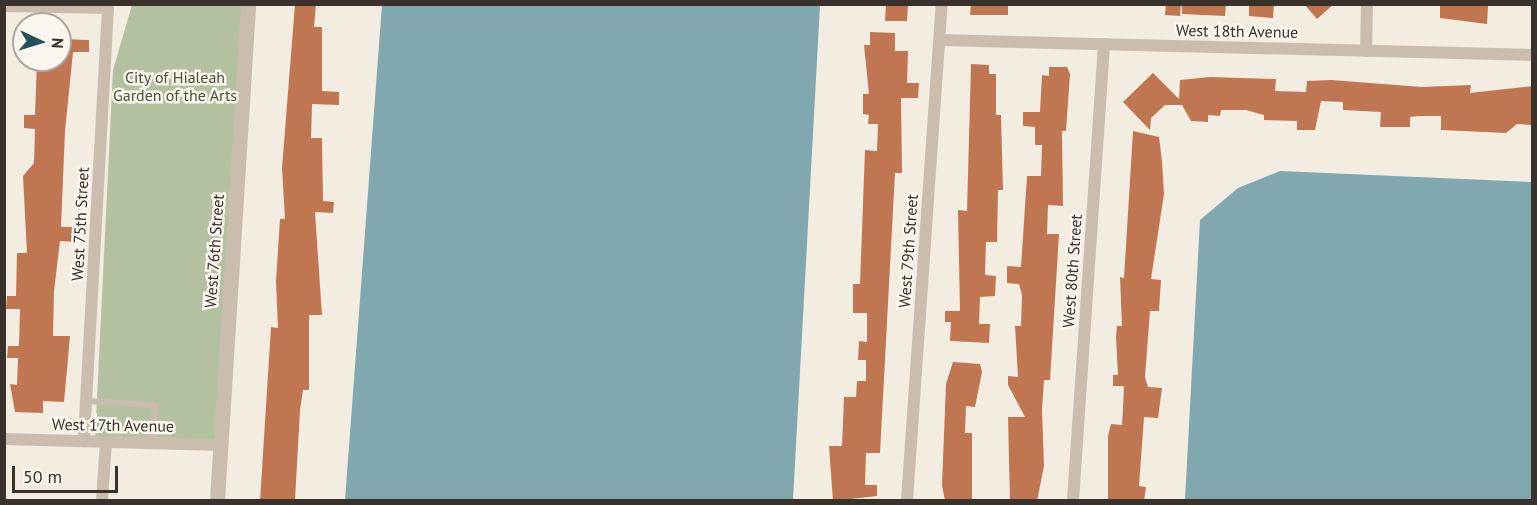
<!DOCTYPE html>
<style>
body{margin:0}
#map{position:relative;width:1537px;height:505px;overflow:hidden;background:#f2ece1;font-family:"PT Sans",sans-serif}
div>[style]{position:absolute}
.green>*{inset:0;background:#b4c1a1}
.water>*{inset:0;background:#81a8ae}
.building>*{inset:0;background:#c07651}
.service>*{height:6px;margin:-3px;padding:0 3px;transform-origin:3px;border-radius:3px;background:#cabdad}
.minor>*{height:12px;margin:-6px;padding:0 6px;transform-origin:6px;border-radius:6px;background:#cabdad}
.tertiary>*{height:15px;margin:-7.5px;padding:0 7.5px;transform-origin:7.5px;border-radius:7.5px;background:#cabdad}
span{translate:-50% -50%;white-space:nowrap;text-align:center;line-height:1.15;-webkit-text-stroke:5px #faf5ee;paint-order:stroke}
.street-label{font-size:16px;color:#39312b}
.park-label{font-size:16px;color:#455630}
.frame{position:absolute;inset:0;border:6px solid #39312b;pointer-events:none}
.north{position:absolute;left:12px;top:12px;width:60px;height:60px;box-sizing:border-box;background:#faf5ee;border:2px solid #ada7a0;border-radius:50%;rotate:94deg;font-size:16px;font-weight:700;line-height:24px;text-align:center;color:#39312b}
.north::after{content:'';display:block;margin:auto;width:21px;height:27px;background:#225159;clip-path:polygon(50% 0,100% 100%,50% 72%,0 100%)}
.scale{position:absolute;left:12px;top:466px;width:106px;height:27px;box-sizing:border-box;border:3px solid #39312b;border-top:0;padding-left:8px;font-size:18px;line-height:21px;white-space:nowrap;color:#39312b;-webkit-text-stroke:4px #faf5ee;paint-order:stroke}
</style>
<div id="map">
<div class="green">
<i style="clip-path:polygon(132px 5px,242px 5px,216px 445px,95px 439px,113px 70px)"></i>
</div>
<div class="water">
<i style="clip-path:polygon(382px 5px,820px 5px,793px 500px,345px 500px)"></i>
<i style="clip-path:polygon(1280px 171px,1532px 182px,1532px 500px,1185px 500px,1200px 220px,1238px 188px)"></i>
</div>
<div class="building">
<i style="clip-path:polygon(295px 4px,316px 4px,314px 27px,322px 27px,322px 91px,339px 92px,339px 105px,312px 104px,311px 138px,322px 138px,323px 201px,334px 202px,333px 213px,315px 212px,322px 315px,309px 315px,309px 390px,303px 390px,300px 410px,295px 500px,260px 501px,271px 327px,278px 328px,276px 281px,280px 219px,285px 219px,282px 168px)"></i>
<i style="clip-path:polygon(886px 4px,908px 4px,907px 21px,885px 21px)"></i>
<i style="clip-path:polygon(971px 4px,1008px 4px,1008px 15px,970px 15px)"></i>
<i style="clip-path:polygon(1166px 4px,1181px 4px,1180px 16px,1165px 15px)"></i>
<i style="clip-path:polygon(1182px 4px,1226px 4px,1225px 16px,1182px 14px)"></i>
<i style="clip-path:polygon(1249px 4px,1274px 4px,1273px 18px,1249px 16px)"></i>
<i style="clip-path:polygon(1304px 4px,1334px 4px,1317px 19px)"></i>
<i style="clip-path:polygon(1440px 4px,1488px 6px,1487px 24px,1440px 18px)"></i>
<i style="clip-path:polygon(870px 32px,895px 33px,895px 51px,908px 51px,907px 83px,919px 83px,918px 98px,901px 98px,902px 173px,895px 173px,880px 453px,866px 453px,865px 485px,877px 485px,877px 496px,833px 501px,829px 446px,842px 446px,844px 397px,856px 397px,857px 381px,866px 381px,866px 360px,858px 360px,859px 341px,867px 342px,867px 313px,853px 313px,853px 284px,860px 284px,865px 150px,877px 151px,878px 124px,868px 124px,869px 115px,863px 114px,863px 94px,869px 94px,864px 45px,870px 45px)"></i>
<i style="clip-path:polygon(60px 39px,89px 40px,89px 52px,73px 52px,65px 131px,61px 227px,76px 227px,76px 242px,60px 241px,54px 291px,53px 336px,70px 336px,64px 402px,43px 401px,43px 413px,15px 412px,10px 384px,17px 385px,18px 358px,7px 358px,8px 346px,19px 346px,20px 309px,6px 309px,7px 296px,16px 296px,17px 253px,27px 253px,23px 176px,34px 163px,35px 129px,24px 128px,24px 115px,35px 115px,37px 60px,60px 60px)"></i>
<i style="clip-path:polygon(971px 64px,989px 65px,989px 74px,996px 74px,996px 115px,1001px 115px,1003px 190px,998px 190px,997px 242px,986px 242px,985px 275px,996px 276px,995px 296px,980px 297px,979px 324px,990px 324px,989px 343px,950px 341px,951px 322px,945px 322px,945px 311px,960px 311px,958px 210px,967px 211px)"></i>
<i style="clip-path:polygon(1049px 67px,1067px 67px,1070px 74px,1066px 131px,1062px 131px,1063px 206px,1048px 205px,1047px 234px,1059px 234px,1050px 380px,1044px 380px,1042px 409px,1044px 466px,1037px 501px,1010px 501px,1008px 417px,1025px 417px,1008px 385px,1008px 376px,1018px 377px,1015px 326px,1021px 326px,1022px 295px,1019px 284px,1007px 283px,1007px 266px,1021px 267px,1027px 176px,1041px 176px,1042px 145px,1035px 145px,1035px 127px,1023px 126px,1023px 112px,1040px 112px,1042px 75px,1049px 76px)"></i>
<i style="clip-path:polygon(1153px 73px,1179px 99px,1180px 80px,1210px 77px,1276px 79px,1275px 91px,1306px 92px,1307px 81px,1331px 80px,1422px 87px,1471px 85px,1470px 93px,1533px 86px,1533px 125px,1517px 124px,1506px 133px,1441px 130px,1441px 116px,1419px 116px,1410px 117px,1410px 127px,1380px 127px,1381px 112px,1343px 110px,1343px 102px,1321px 101px,1315px 130px,1297px 130px,1297px 121px,1264px 120px,1264px 115px,1246px 110px,1221px 110px,1220px 116px,1208px 115px,1208px 122px,1191px 121px,1182px 105px,1165px 105px,1151px 118px,1150px 130px,1123px 102px)"></i>
<i style="clip-path:polygon(1133px 131px,1159px 137px,1162px 161px,1164px 194px,1151px 279px,1161px 280px,1159px 311px,1150px 311px,1145px 377px,1148px 387px,1162px 388px,1158px 418px,1144px 417px,1139px 486px,1146px 487px,1144px 501px,1108px 501px,1108px 436px,1111px 424px,1122px 425px,1123px 408px,1124px 386px,1113px 386px,1113px 375px,1118px 375px,1116px 337px,1117px 326px,1122px 326px,1120px 277px,1124px 278px)"></i>
<i style="clip-path:polygon(953px 362px,980px 364px,982px 372px,975px 407px,966px 406px,965px 433px,972px 433px,972px 501px,945px 501px,942px 485px,946px 384px)"></i>
</div>
<div class="service">
<i style="left:86px;top:401px;width:69px;rotate:3.3deg"></i>
<i style="left:155px;top:405px;width:37px;rotate:93deg"></i>
</div>
<div class="minor">
<i style="left:4px;top:6px;width:104px;rotate:1.1deg"></i>
<i style="left:108px;top:8px;width:434px;rotate:93.2deg"></i>
<i style="left:940px;top:40px;width:592px;rotate:1.45deg"></i>
<i style="left:1366px;top:51px;width:47px;rotate:-88.8deg"></i>
<i style="left:4px;top:439px;width:216px;rotate:1.6deg"></i>
<i style="left:102px;top:500px;width:58px;rotate:-86.1deg"></i>
<i style="left:907px;top:500px;width:497px;rotate:-86deg"></i>
<i style="left:1073px;top:500px;width:457px;rotate:-86.1deg"></i>
</div>
<div class="tertiary">
<i style="left:217px;top:500px;width:497px;rotate:-86.4deg"></i>
</div>
<div class="street-label">
<span style="left:1237px;top:31px;rotate:1deg">West 18th Avenue</span>
<span style="left:80px;top:224px;rotate:-87deg">West 75th Street</span>
<span style="left:214px;top:251px;rotate:-86deg">West 76th Street</span>
<span style="left:908px;top:251px;rotate:-86deg">West 79th Street</span>
<span style="left:1072px;top:271px;rotate:-86deg">West 80th Street</span>
<span style="left:113px;top:425px;rotate:1deg">West 17th Avenue</span>
</div>
<div class="park-label">
<span style="left:175px;top:86px">City of Hialeah<br>Garden of the Arts</span>
</div>
<div class="frame"></div>
<div class="north">N</div>
<div class="scale">50 m</div>
</div>
